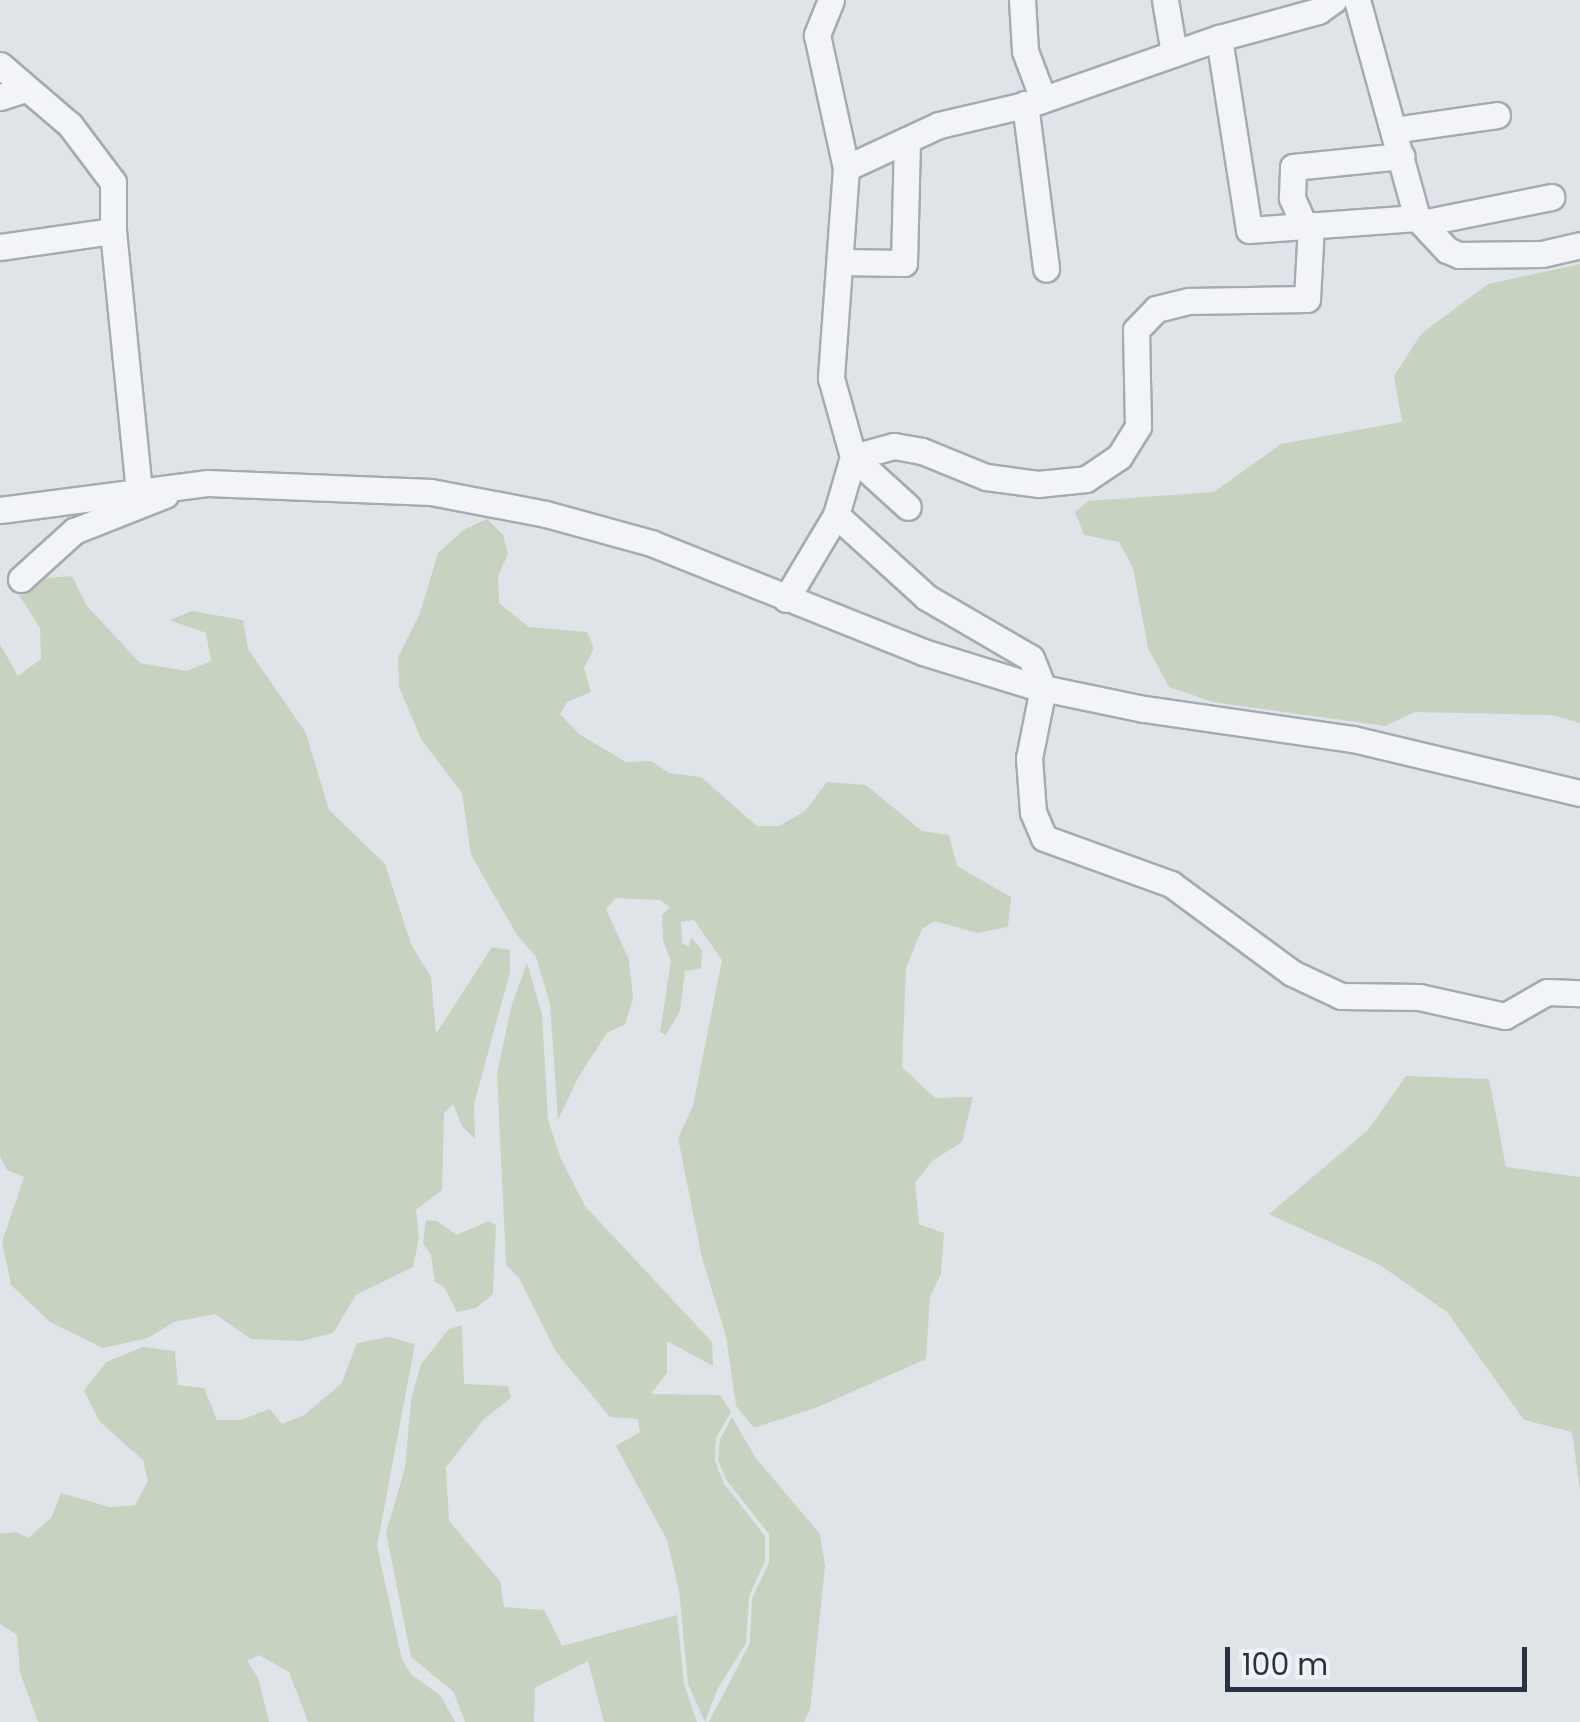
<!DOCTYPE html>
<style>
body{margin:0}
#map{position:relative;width:1580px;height:1722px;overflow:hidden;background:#dfe4e9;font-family:Poppins,sans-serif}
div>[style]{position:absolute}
.green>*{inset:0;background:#c7d3c0}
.roads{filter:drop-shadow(2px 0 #a4abb3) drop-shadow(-2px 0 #a4abb3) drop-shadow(0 2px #a4abb3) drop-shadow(0 -2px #a4abb3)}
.minor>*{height:25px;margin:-12.5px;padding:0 12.5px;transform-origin:12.5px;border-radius:12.5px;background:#f2f4f7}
span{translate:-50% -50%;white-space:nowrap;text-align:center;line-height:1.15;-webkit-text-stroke:8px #eff3f6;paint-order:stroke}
.scale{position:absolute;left:1225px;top:1647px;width:302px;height:45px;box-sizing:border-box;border:5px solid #283341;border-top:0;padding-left:12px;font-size:30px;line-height:35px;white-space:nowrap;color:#283341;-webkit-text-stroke:8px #eff3f6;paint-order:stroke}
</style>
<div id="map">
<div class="green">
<i style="clip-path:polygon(1580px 264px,1580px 723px,1552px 715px,1415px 712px,1385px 726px,1213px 702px,1169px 687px,1148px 648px,1133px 568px,1119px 542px,1084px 535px,1075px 512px,1088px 501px,1214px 492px,1281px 444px,1402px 422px,1394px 376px,1421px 334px,1488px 284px)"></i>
<i style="clip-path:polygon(487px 519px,503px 535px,508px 554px,498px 576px,499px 603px,529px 627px,587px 632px,594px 648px,584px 668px,591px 692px,567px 702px,560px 714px,579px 734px,626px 762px,651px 761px,669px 773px,701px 777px,757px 826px,779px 826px,805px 811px,827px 782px,866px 785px,922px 831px,949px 835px,957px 866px,1011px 897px,1008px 927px,977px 933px,935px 921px,922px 929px,906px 968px,902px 1067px,935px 1098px,973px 1097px,962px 1142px,932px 1161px,915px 1183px,919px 1224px,944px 1233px,941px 1274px,930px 1297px,926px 1359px,818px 1407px,754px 1428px,736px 1406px,726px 1336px,702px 1258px,678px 1138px,693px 1106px,722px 960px,694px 920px,681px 922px,682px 943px,689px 947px,691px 937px,702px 950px,701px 968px,685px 971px,680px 1011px,666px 1035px,660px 1032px,671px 961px,663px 941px,662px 915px,670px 907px,660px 900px,616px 898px,606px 909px,629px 960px,633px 999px,625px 1024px,607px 1033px,579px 1076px,558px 1120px,550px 1004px,536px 957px,517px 935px,471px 855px,462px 793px,421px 739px,399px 687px,398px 657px,420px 613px,438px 553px,465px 529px)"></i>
<i style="clip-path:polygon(72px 576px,86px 605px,140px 663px,187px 671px,211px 661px,206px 633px,169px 620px,192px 611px,243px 620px,248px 649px,306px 733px,329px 810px,385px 864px,411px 944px,431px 977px,436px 1034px,492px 947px,510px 950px,510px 972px,474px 1104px,475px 1139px,462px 1126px,453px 1104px,444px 1113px,442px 1190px,416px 1210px,419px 1238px,413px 1267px,356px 1295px,333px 1333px,301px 1341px,251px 1339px,215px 1314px,174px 1322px,148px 1338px,103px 1348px,50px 1322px,11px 1285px,2px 1242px,24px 1177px,7px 1170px,0 1156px,0 644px,18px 676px,41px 659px,40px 628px,15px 589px,36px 579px)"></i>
<i style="clip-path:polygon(527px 963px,542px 1014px,548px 1120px,561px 1159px,585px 1206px,712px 1342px,713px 1366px,667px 1341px,667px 1373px,651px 1394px,720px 1395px,731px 1412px,716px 1438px,715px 1461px,724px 1484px,765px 1536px,765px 1561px,749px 1596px,746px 1643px,717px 1690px,705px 1722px,688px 1684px,679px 1590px,667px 1540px,616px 1446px,640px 1432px,638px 1419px,610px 1417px,556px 1352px,519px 1278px,506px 1265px,497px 1073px,512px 1004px)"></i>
<i style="clip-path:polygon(1406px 1076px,1489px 1079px,1506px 1167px,1580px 1177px,1580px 1490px,1572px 1432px,1524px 1420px,1447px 1312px,1380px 1265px,1269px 1214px,1368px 1130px)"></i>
<i style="clip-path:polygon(426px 1220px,437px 1221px,457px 1235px,489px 1221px,496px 1225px,493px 1294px,476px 1308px,457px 1312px,444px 1287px,435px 1282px,431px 1255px,423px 1243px)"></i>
<i style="clip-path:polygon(462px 1325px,464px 1384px,508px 1386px,511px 1398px,484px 1419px,446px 1467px,449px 1521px,500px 1581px,504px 1607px,544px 1610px,562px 1646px,677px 1615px,684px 1684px,697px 1722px,604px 1722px,588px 1661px,535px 1688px,534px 1722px,465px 1722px,453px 1691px,411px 1657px,386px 1533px,405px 1468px,411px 1400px,421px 1364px,449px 1329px)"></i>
<i style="clip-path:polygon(389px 1337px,415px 1344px,377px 1546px,402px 1660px,412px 1675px,441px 1696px,455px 1722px,308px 1722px,289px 1672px,259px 1655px,247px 1661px,258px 1678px,269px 1722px,38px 1722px,20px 1672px,17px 1635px,0 1624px,0 1534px,17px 1532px,28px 1538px,51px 1518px,61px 1493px,109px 1507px,135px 1505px,148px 1481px,143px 1460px,99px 1421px,84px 1391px,106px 1362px,143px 1347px,175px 1351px,178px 1385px,204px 1388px,217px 1420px,240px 1420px,270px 1409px,282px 1424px,304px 1415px,341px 1384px,357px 1343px)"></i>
<i style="clip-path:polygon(732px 1417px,755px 1457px,820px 1534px,825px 1566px,810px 1710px,804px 1722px,709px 1722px,750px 1643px,752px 1598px,769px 1563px,769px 1534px,727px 1481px,718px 1460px,720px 1439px)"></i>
</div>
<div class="roads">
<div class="minor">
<i style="left:831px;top:0;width:38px;rotate:112deg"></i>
<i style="left:817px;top:35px;width:136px;rotate:77.7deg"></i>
<i style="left:846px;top:168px;width:211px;rotate:94.1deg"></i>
<i style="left:831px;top:378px;width:82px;rotate:74.4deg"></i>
<i style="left:853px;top:457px;width:60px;rotate:106.3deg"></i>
<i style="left:836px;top:515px;width:122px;rotate:42.3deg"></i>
<i style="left:926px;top:597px;width:121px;rotate:30.2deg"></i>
<i style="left:1031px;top:658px;width:32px;rotate:68deg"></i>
<i style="left:1043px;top:688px;width:71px;rotate:101.3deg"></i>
<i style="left:1029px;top:758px;width:54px;rotate:85.8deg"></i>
<i style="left:1033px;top:812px;width:28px;rotate:67deg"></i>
<i style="left:1044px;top:838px;width:135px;rotate:19.9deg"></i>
<i style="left:1171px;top:884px;width:150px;rotate:36.3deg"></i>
<i style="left:1292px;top:973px;width:54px;rotate:25.1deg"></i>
<i style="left:1341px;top:996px;width:78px;rotate:0.7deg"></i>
<i style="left:1419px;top:997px;width:88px;rotate:12.5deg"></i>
<i style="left:1505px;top:1016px;width:48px;rotate:-29.7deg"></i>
<i style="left:1547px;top:992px;width:33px;rotate:2deg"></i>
<i style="left:1022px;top:0;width:51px;rotate:86.6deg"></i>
<i style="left:1025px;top:51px;width:51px;rotate:69.4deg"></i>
<i style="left:1165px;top:0;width:54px;rotate:80.4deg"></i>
<i style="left:1357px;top:0;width:226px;rotate:74.6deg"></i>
<i style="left:1219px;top:38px;width:194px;rotate:81.1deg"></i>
<i style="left:1249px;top:230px;width:168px;rotate:-4.1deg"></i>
<i style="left:1417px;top:218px;width:44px;rotate:46.8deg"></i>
<i style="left:1447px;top:250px;width:13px;rotate:23deg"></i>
<i style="left:1459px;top:255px;width:83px;rotate:-0.7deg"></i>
<i style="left:1542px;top:254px;width:39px;rotate:-13deg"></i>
<i style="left:0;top:65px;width:92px;rotate:40.6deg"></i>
<i style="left:70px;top:125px;width:71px;rotate:53deg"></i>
<i style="left:113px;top:182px;width:49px;rotate:90deg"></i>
<i style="left:113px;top:231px;width:260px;rotate:84.3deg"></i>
<i style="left:0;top:97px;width:25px;rotate:-18deg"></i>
<i style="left:1025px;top:104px;width:166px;rotate:82.7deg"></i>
<i style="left:1393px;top:130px;width:105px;rotate:-8.2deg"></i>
<i style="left:846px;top:168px;width:102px;rotate:-24.8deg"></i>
<i style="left:939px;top:125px;width:97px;rotate:-13.2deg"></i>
<i style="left:1033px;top:103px;width:197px;rotate:-19.3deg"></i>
<i style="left:1219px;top:38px;width:103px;rotate:-15.3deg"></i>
<i style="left:1318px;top:11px;width:19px;rotate:-35deg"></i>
<i style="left:1422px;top:223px;width:132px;rotate:-11.4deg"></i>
<i style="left:1304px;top:225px;width:30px;rotate:-114deg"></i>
<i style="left:1292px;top:198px;width:31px;rotate:-88deg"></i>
<i style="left:1293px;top:167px;width:109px;rotate:-5.8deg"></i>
<i style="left:0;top:247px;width:114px;rotate:-8.1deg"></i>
<i style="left:840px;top:262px;width:64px;rotate:0.9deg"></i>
<i style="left:904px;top:263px;width:123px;rotate:-88.6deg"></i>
<i style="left:853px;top:457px;width:42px;rotate:-15deg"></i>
<i style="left:894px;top:446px;width:28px;rotate:10deg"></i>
<i style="left:922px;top:451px;width:69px;rotate:22.1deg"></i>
<i style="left:986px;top:477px;width:52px;rotate:7.7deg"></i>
<i style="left:1038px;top:484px;width:48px;rotate:-5.9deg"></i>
<i style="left:1086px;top:479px;width:40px;rotate:-34deg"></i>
<i style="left:1119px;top:457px;width:36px;rotate:-58deg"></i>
<i style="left:1138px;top:426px;width:96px;rotate:-91.2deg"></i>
<i style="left:1136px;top:330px;width:29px;rotate:-46deg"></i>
<i style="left:1156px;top:309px;width:34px;rotate:-14deg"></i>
<i style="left:1189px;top:301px;width:118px;rotate:-1deg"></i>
<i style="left:1307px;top:299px;width:74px;rotate:-86.9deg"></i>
<i style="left:853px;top:457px;width:74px;rotate:42.3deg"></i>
<i style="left:0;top:510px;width:210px;rotate:-7.4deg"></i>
<i style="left:208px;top:483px;width:223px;rotate:2.3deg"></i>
<i style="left:431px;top:492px;width:117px;rotate:10.8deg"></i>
<i style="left:546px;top:514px;width:109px;rotate:15.4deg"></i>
<i style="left:651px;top:543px;width:293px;rotate:21.8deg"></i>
<i style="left:923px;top:652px;width:115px;rotate:17.2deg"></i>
<i style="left:1033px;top:686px;width:113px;rotate:11.7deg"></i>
<i style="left:1144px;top:709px;width:211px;rotate:8.2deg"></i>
<i style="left:1353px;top:739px;width:233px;rotate:13.4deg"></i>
<i style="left:21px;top:579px;width:72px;rotate:-42.2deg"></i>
<i style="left:74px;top:531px;width:98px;rotate:-21.6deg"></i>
<i style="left:786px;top:599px;width:98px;rotate:-59.2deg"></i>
</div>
</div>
<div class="scale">100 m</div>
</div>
